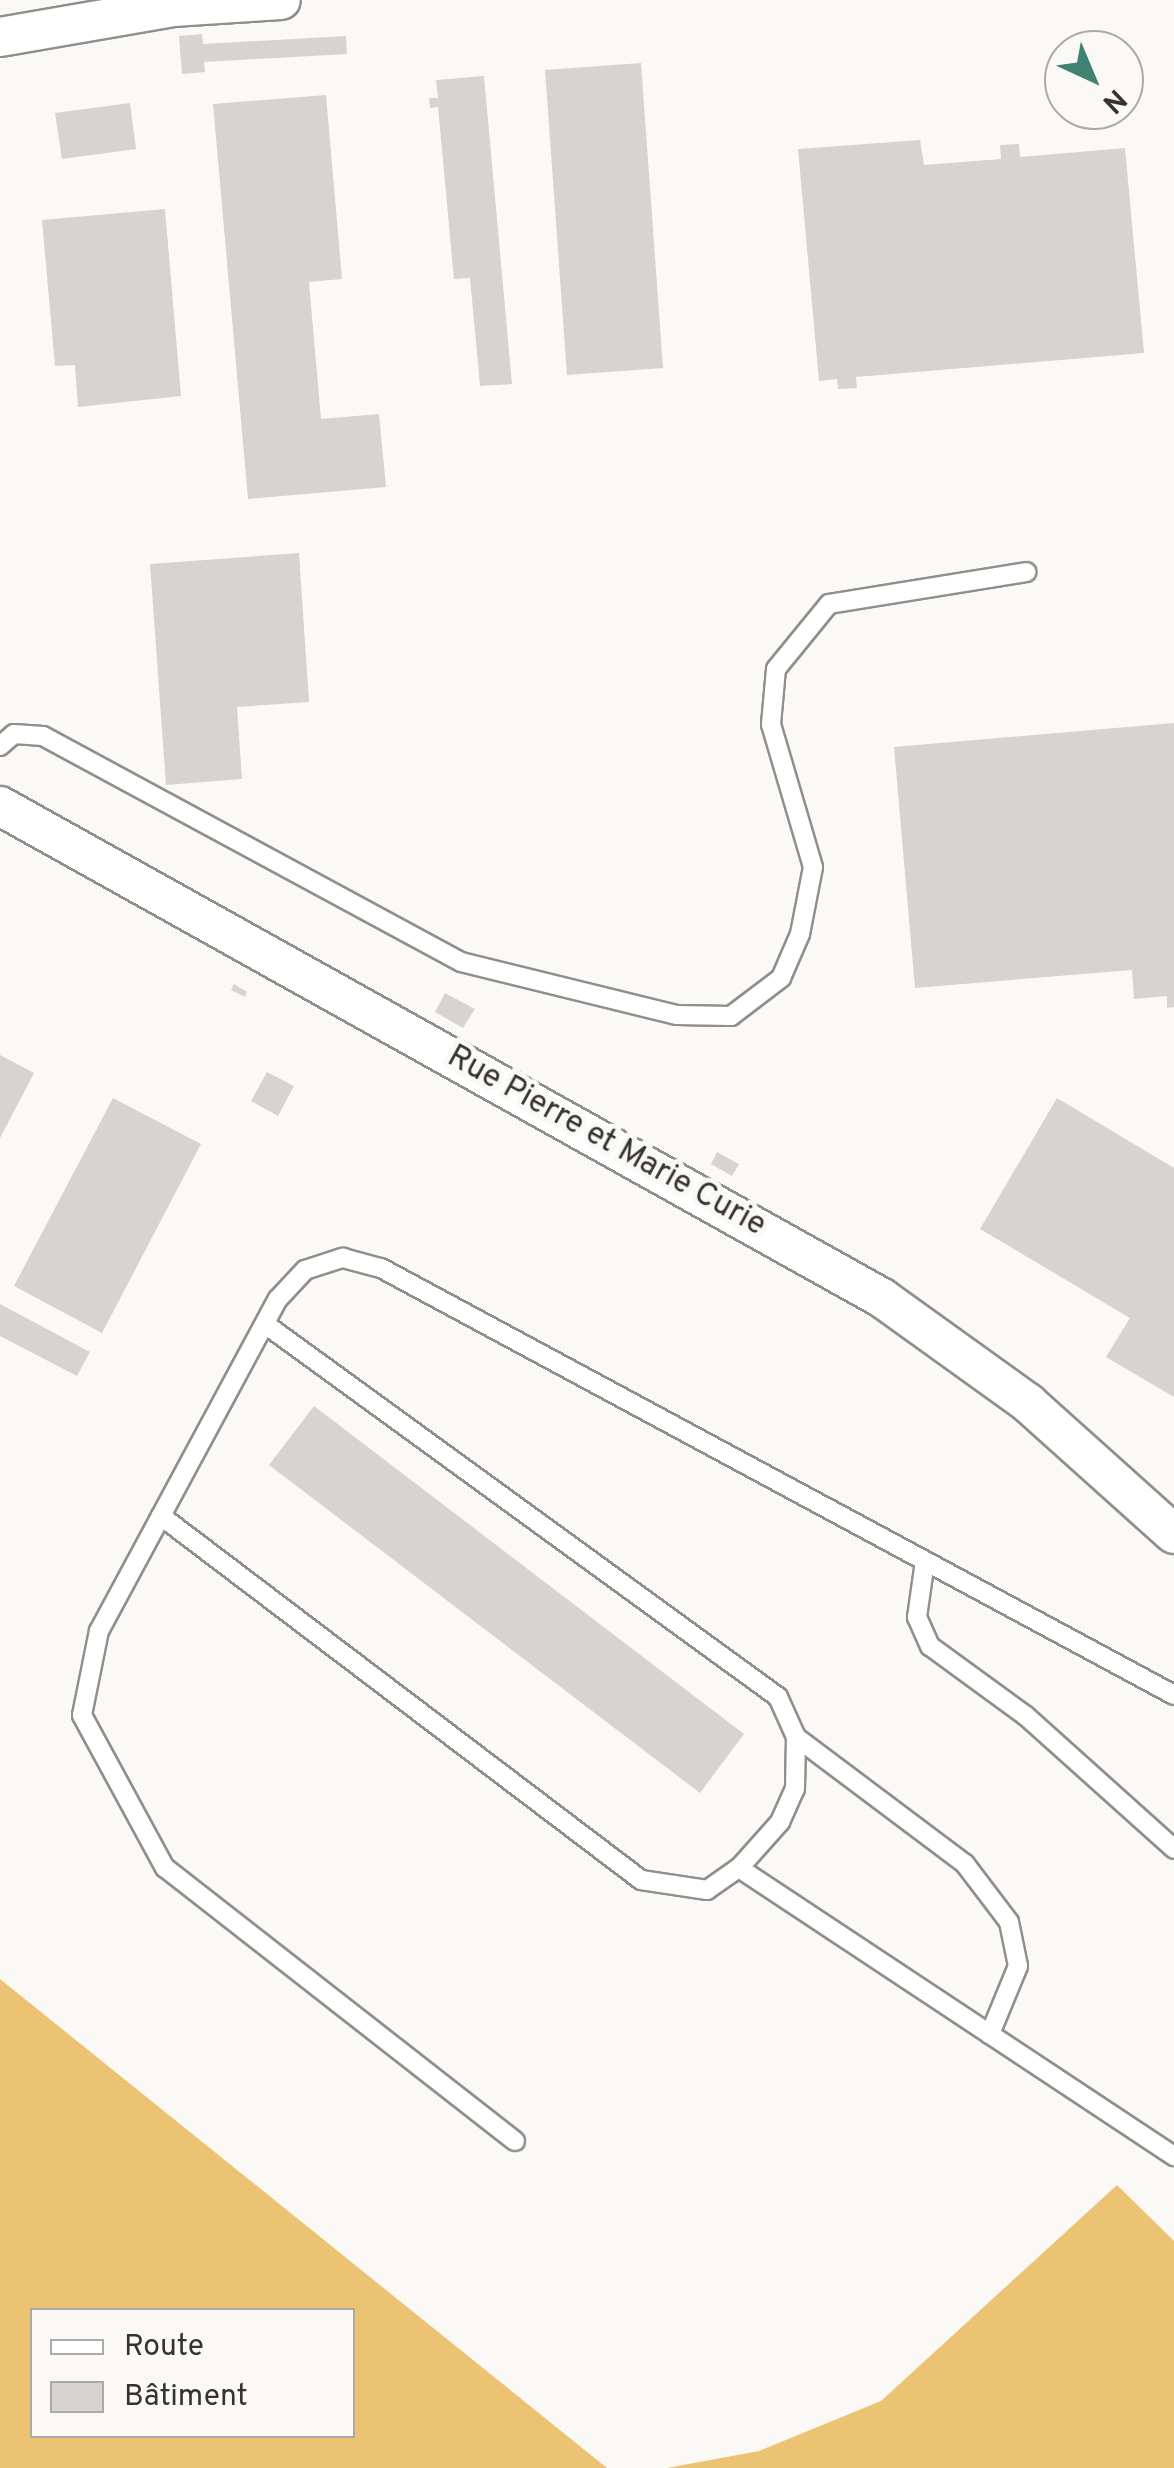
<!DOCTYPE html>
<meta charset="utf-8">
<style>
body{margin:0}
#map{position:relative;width:1174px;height:2468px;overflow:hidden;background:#faf9f6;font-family:Overpass,sans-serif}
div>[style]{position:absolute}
.forest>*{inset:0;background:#ecc273}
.building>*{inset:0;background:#d6d4d2}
.roads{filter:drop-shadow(2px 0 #908f8c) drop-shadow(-2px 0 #908f8c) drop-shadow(0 2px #908f8c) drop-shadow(0 -2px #908f8c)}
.lane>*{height:18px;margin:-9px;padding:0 9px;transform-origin:9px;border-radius:9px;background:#fff}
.street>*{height:38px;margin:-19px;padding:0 19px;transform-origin:19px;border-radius:19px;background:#fff}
span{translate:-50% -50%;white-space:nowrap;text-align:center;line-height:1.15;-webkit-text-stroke:10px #faf9f6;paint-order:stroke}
.street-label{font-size:32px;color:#343332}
.legend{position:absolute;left:30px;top:2308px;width:325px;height:130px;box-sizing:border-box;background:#faf9f6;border:2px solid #abaaa8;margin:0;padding:12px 18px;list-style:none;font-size:30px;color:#343332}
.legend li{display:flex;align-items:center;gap:20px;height:50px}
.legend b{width:50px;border:2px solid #abaaa8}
.north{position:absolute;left:1044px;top:30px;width:100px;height:100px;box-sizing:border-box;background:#faf9f6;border:2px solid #abaaa8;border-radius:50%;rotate:136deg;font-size:28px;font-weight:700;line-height:40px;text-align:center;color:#343332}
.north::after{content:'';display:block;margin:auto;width:35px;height:45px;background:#408274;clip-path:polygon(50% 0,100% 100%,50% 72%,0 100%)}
</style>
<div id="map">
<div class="forest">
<i style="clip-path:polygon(evenodd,0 1979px,607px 2468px,0 2468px,0 1979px,352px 2310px,352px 2436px,32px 2436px,32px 2310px,352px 2310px)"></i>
<i style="clip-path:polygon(1117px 2185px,1174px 2241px,1174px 2468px,667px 2468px,759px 2451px,881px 2401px)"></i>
</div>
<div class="building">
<i style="clip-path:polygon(202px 34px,203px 44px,346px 36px,347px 54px,204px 62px,205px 72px,182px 74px,179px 36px)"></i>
<i style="clip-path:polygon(641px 63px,663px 368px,567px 375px,545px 70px)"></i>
<i style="clip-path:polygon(484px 76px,512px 384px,480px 386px,470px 278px,454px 279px,438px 107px,430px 108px,429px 98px,438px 98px,436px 80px)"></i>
<i style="clip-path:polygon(326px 95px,342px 279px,309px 282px,321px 419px,379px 414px,386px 487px,248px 499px,213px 104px)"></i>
<i style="clip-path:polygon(130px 103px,136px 149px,62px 159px,55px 113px)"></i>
<i style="clip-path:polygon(920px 140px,924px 165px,1001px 159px,1000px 145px,1019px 144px,1020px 157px,1125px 148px,1144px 353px,856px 377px,857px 388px,838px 389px,837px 379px,819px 381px,798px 149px)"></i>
<i style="clip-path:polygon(165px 209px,181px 396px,78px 407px,75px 365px,55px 366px,42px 220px)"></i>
<i style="clip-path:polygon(299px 553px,309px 702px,237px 707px,242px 779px,166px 785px,150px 564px)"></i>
<i style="clip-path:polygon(1174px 723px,1174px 1007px,1167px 1008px,1167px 996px,1134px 999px,1132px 970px,915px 988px,894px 747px)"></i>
<i style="clip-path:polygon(234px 984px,247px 992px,245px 997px,231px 990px)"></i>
<i style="clip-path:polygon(445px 993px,475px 1009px,463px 1028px,435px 1012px)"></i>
<i style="clip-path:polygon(0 1055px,34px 1073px,0 1138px)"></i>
<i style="clip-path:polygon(267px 1072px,294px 1086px,278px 1116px,251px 1101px)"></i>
<i style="clip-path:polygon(113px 1098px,201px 1144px,102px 1333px,14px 1286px)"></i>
<i style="clip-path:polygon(1057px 1098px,1174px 1168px,1174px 1397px,1106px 1357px,1130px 1318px,980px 1229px)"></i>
<i style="clip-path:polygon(717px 1152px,739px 1164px,732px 1176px,711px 1164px)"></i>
<i style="clip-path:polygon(0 1304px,90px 1352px,77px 1376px,0 1336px)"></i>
<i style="clip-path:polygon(314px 1406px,744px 1734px,700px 1793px,269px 1465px)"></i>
</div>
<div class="roads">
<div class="lane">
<i style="left:0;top:746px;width:18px;rotate:-41deg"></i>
<i style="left:14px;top:734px;width:29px;rotate:4deg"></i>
<i style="left:43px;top:736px;width:475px;rotate:28.4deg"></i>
<i style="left:461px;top:962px;width:222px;rotate:13.8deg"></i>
<i style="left:677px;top:1015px;width:54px;rotate:1.1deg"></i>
<i style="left:731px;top:1016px;width:63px;rotate:-37.2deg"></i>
<i style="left:781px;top:978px;width:48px;rotate:-66.6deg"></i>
<i style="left:800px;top:934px;width:68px;rotate:-79deg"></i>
<i style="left:813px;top:867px;width:149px;rotate:-106.4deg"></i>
<i style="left:771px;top:724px;width:55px;rotate:-84.8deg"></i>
<i style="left:776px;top:669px;width:84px;rotate:-50.8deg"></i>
<i style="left:829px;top:604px;width:200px;rotate:-9.2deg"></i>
<i style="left:161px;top:1516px;width:602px;rotate:37.17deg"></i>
<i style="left:641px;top:1880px;width:67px;rotate:8.6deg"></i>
<i style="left:707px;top:1890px;width:39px;rotate:-35deg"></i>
<i style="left:739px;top:1868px;width:62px;rotate:-48.3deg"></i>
<i style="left:780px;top:1822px;width:36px;rotate:-66deg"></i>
<i style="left:795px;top:1789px;width:52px;rotate:-88.9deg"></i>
<i style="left:796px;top:1737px;width:44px;rotate:-114.2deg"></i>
<i style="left:778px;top:1697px;width:634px;rotate:-143.98deg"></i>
<i style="left:925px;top:1561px;width:57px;rotate:98.1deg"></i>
<i style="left:917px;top:1617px;width:32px;rotate:66deg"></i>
<i style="left:930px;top:1646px;width:119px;rotate:36.1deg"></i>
<i style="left:1026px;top:1716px;width:199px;rotate:41.9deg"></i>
<i style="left:796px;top:1737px;width:211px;rotate:36.9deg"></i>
<i style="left:965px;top:1864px;width:73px;rotate:52.8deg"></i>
<i style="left:1009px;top:1922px;width:45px;rotate:78.4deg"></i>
<i style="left:1018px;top:1966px;width:74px;rotate:112.4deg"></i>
<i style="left:739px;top:1868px;width:522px;rotate:33.51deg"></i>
<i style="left:515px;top:2141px;width:444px;rotate:-142deg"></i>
<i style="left:165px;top:1868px;width:174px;rotate:-118.5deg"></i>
<i style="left:82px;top:1715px;width:86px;rotate:-78.6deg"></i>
<i style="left:99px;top:1631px;width:377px;rotate:-61.7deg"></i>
<i style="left:278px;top:1299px;width:40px;rotate:-47deg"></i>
<i style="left:305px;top:1270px;width:40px;rotate:-18deg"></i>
<i style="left:343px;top:1258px;width:39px;rotate:15deg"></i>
<i style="left:381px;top:1268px;width:901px;rotate:28.3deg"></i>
</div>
<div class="street">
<i style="left:0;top:37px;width:176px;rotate:-9.8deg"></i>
<i style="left:173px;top:7px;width:108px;rotate:-3.7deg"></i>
<i style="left:0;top:806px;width:1010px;rotate:29.15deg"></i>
<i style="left:882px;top:1298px;width:180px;rotate:35.7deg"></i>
<i style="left:1028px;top:1403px;width:196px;rotate:41.9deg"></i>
</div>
</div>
<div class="street-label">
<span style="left:606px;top:1142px;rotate:29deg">Rue Pierre et Marie Curie</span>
</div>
<ul class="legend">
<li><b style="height:12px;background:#fff"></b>Route</li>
<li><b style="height:28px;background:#d6d4d2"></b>Bâtiment</li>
</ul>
<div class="north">N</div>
</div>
